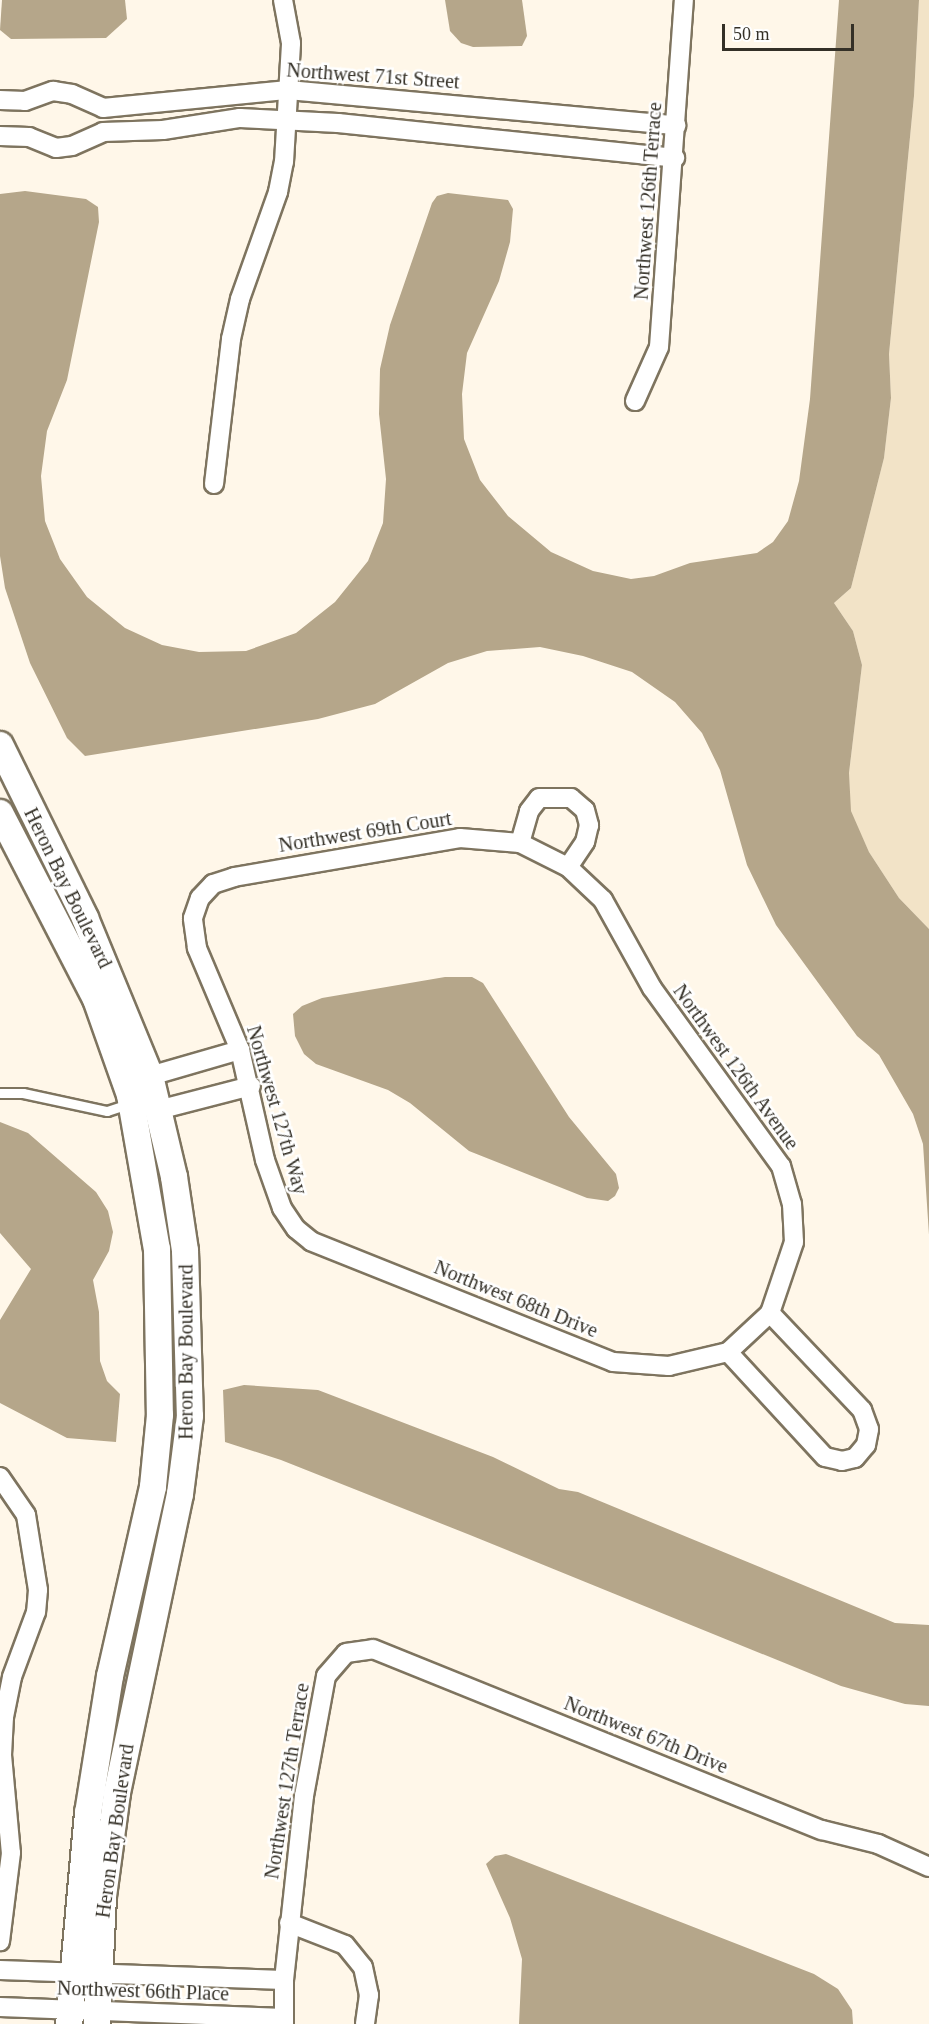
<!DOCTYPE html>
<style>
body{margin:0}
#map{position:relative;width:929px;height:2024px;overflow:hidden;background:#fff7e9;font-family:Georgia,serif}
div>[style]{position:absolute}
.green>*{inset:0;background:#f2e3c7}
.water>*{inset:0;background:#b5a68a}
.roads{filter:drop-shadow(2px 0 #7e745f) drop-shadow(-2px 0 #7e745f) drop-shadow(0 2px #7e745f) drop-shadow(0 -2px #7e745f)}
.lane>*{height:9px;margin:-4.5px;padding:0 4.5px;transform-origin:4.5px;border-radius:4.5px;background:#fff}
.street>*{height:18px;margin:-9px;padding:0 9px;transform-origin:9px;border-radius:9px;background:#fff}
.secondary>*{height:26px;margin:-13px;padding:0 13px;transform-origin:13px;border-radius:13px;background:#fff}
span{translate:-50% -50%;white-space:nowrap;text-align:center;line-height:1.15;-webkit-text-stroke:5px #fff;paint-order:stroke}
.street-label{font-size:20px;color:#343027}
.scale{position:absolute;left:722px;top:24px;width:132px;height:27px;box-sizing:border-box;border:3px solid #343027;border-top:0;padding-left:8px;font-size:18px;line-height:21px;white-space:nowrap;color:#343027;-webkit-text-stroke:4px #fff;paint-order:stroke}
</style>
<div id="map">
<div class="green">
<i style="clip-path:polygon(919px 0,929px 0,929px 929px,899px 898px,869px 852px,850px 811px,849px 773px,862px 665px,853px 631px,834px 603px,851px 588px,884px 458px,891px 398px,889px 354px,914px 96px)"></i>
</div>
<div class="water">
<i style="clip-path:polygon(2px 0,125px 0,127px 19px,106px 38px,11px 39px,0 30px)"></i>
<i style="clip-path:polygon(445px 0,522px 0,527px 36px,522px 46px,473px 47px,461px 43px,450px 31px)"></i>
<i style="clip-path:polygon(839px 0,919px 0,914px 96px,889px 354px,891px 398px,884px 458px,851px 588px,834px 603px,853px 631px,862px 665px,849px 773px,851px 811px,869px 852px,899px 898px,929px 929px,929px 1235px,923px 1144px,913px 1114px,879px 1055px,857px 1036px,776px 925px,747px 865px,720px 770px,702px 733px,675px 702px,632px 672px,583px 656px,540px 647px,487px 651px,448px 663px,375px 704px,318px 719px,85px 756px,67px 738px,30px 663px,5px 588px,0 556px,0 194px,25px 191px,86px 199px,98px 207px,99px 222px,67px 380px,47px 431px,41px 476px,45px 521px,60px 559px,87px 597px,125px 628px,162px 645px,199px 652px,246px 651px,296px 633px,335px 602px,368px 561px,383px 523px,386px 479px,379px 414px,380px 369px,390px 325px,432px 203px,437px 196px,448px 193px,508px 200px,513px 209px,510px 242px,499px 281px,467px 353px,462px 394px,464px 439px,480px 480px,508px 516px,551px 552px,593px 571px,631px 579px,654px 576px,690px 563px,757px 553px,773px 542px,788px 521px,799px 481px,810px 399px)"></i>
<i style="clip-path:polygon(445px 977px,472px 977px,483px 983px,569px 1117px,616px 1174px,619px 1188px,615px 1196px,608px 1201px,587px 1198px,469px 1151px,410px 1103px,388px 1090px,316px 1064px,304px 1054px,295px 1036px,293px 1014px,302px 1006px,322px 998px)"></i>
<i style="clip-path:polygon(0 1122px,28px 1133px,96px 1192px,108px 1211px,113px 1232px,109px 1251px,93px 1280px,99px 1312px,100px 1361px,107px 1381px,120px 1394px,116px 1442px,67px 1438px,0 1403px,0 1320px,31px 1269px,0 1233px)"></i>
<i style="clip-path:polygon(244px 1385px,318px 1390px,493px 1457px,559px 1489px,578px 1492px,895px 1623px,929px 1625px,929px 1706px,905px 1704px,841px 1686px,470px 1535px,281px 1460px,225px 1442px,223px 1390px)"></i>
<i style="clip-path:polygon(506px 1854px,814px 1974px,838px 1989px,852px 2010px,853px 2024px,519px 2024px,522px 1959px,510px 1918px,486px 1864px,495px 1856px)"></i>
</div>
<div class="roads">
<div class="lane">
<i style="left:0;top:1093px;width:23px"></i>
<i style="left:23px;top:1093px;width:86px;rotate:12.1deg"></i>
<i style="left:107px;top:1111px;width:16px;rotate:-18deg"></i>
<i style="left:122px;top:1106px;width:8px;rotate:-50deg"></i>
</div>
<div class="street">
<i style="left:0;top:100px;width:25px;rotate:2deg"></i>
<i style="left:25px;top:101px;width:30px;rotate:-20deg"></i>
<i style="left:53px;top:91px;width:19px;rotate:9deg"></i>
<i style="left:72px;top:94px;width:34px;rotate:24deg"></i>
<i style="left:103px;top:108px;width:186px;rotate:-5.6deg"></i>
<i style="left:288px;top:90px;width:390px;rotate:5.2deg"></i>
<i style="left:0;top:136px;width:29px;rotate:2deg"></i>
<i style="left:29px;top:137px;width:29px;rotate:22deg"></i>
<i style="left:56px;top:148px;width:16px;rotate:-7deg"></i>
<i style="left:72px;top:146px;width:34px;rotate:-24deg"></i>
<i style="left:103px;top:132px;width:60px;rotate:-1.9deg"></i>
<i style="left:163px;top:130px;width:78px;rotate:-8.9deg"></i>
<i style="left:240px;top:118px;width:98px;rotate:2.9deg"></i>
<i style="left:338px;top:123px;width:339px;rotate:5.9deg"></i>
<i style="left:635px;top:401px;width:59px;rotate:-66deg"></i>
<i style="left:659px;top:347px;width:348px;rotate:-85.9deg"></i>
<i style="left:214px;top:484px;width:146px;rotate:-83.3deg"></i>
<i style="left:231px;top:339px;width:41px;rotate:-77.3deg"></i>
<i style="left:240px;top:299px;width:114px;rotate:-70.4deg"></i>
<i style="left:278px;top:192px;width:31px;rotate:-79deg"></i>
<i style="left:284px;top:162px;width:119px;rotate:-86.6deg"></i>
<i style="left:291px;top:43px;width:44px;rotate:-100.5deg"></i>
<i style="left:460px;top:838px;width:60px;rotate:4.8deg"></i>
<i style="left:520px;top:843px;width:54px;rotate:26.6deg"></i>
<i style="left:568px;top:867px;width:48px;rotate:43.3deg"></i>
<i style="left:603px;top:900px;width:101px;rotate:60.9deg"></i>
<i style="left:652px;top:988px;width:220px;rotate:54.1deg"></i>
<i style="left:781px;top:1166px;width:40px;rotate:74deg"></i>
<i style="left:792px;top:1204px;width:38px;rotate:87deg"></i>
<i style="left:794px;top:1242px;width:75px;rotate:108.7deg"></i>
<i style="left:770px;top:1313px;width:57px;rotate:137.1deg"></i>
<i style="left:728px;top:1352px;width:61px;rotate:166.7deg"></i>
<i style="left:669px;top:1366px;width:56px;rotate:-175.9deg"></i>
<i style="left:613px;top:1362px;width:325px;rotate:-158.2deg"></i>
<i style="left:311px;top:1241px;width:19px;rotate:-141deg"></i>
<i style="left:296px;top:1229px;width:25px;rotate:-124deg"></i>
<i style="left:282px;top:1208px;width:51px;rotate:-109.5deg"></i>
<i style="left:265px;top:1160px;width:113px;rotate:-102.8deg"></i>
<i style="left:240px;top:1050px;width:111px;rotate:-112.9deg"></i>
<i style="left:197px;top:948px;width:30px;rotate:-98deg"></i>
<i style="left:193px;top:918px;width:21px;rotate:-71deg"></i>
<i style="left:200px;top:898px;width:19px;rotate:-47deg"></i>
<i style="left:213px;top:884px;width:22px;rotate:-18deg"></i>
<i style="left:234px;top:877px;width:229px;rotate:-9.8deg"></i>
<i style="left:520px;top:843px;width:33px;rotate:-74deg"></i>
<i style="left:529px;top:811px;width:16px;rotate:-52deg"></i>
<i style="left:539px;top:798px;width:32px"></i>
<i style="left:571px;top:798px;width:18px;rotate:41deg"></i>
<i style="left:585px;top:810px;width:16px;rotate:75deg"></i>
<i style="left:589px;top:825px;width:17px;rotate:103deg"></i>
<i style="left:585px;top:842px;width:30px;rotate:124deg"></i>
<i style="left:141px;top:1085px;width:13px;rotate:-45deg"></i>
<i style="left:150px;top:1076px;width:94px;rotate:-16.1deg"></i>
<i style="left:149px;top:1105px;width:10px;rotate:29deg"></i>
<i style="left:158px;top:1110px;width:96px;rotate:-14.5deg"></i>
<i style="left:728px;top:1352px;width:143px;rotate:47.3deg"></i>
<i style="left:825px;top:1457px;width:17px;rotate:13deg"></i>
<i style="left:842px;top:1461px;width:13px;rotate:-13deg"></i>
<i style="left:855px;top:1458px;width:17px;rotate:-50deg"></i>
<i style="left:866px;top:1445px;width:16px;rotate:-79deg"></i>
<i style="left:869px;top:1429px;width:20px;rotate:-110deg"></i>
<i style="left:862px;top:1410px;width:134px;rotate:-133.5deg"></i>
<i style="left:0;top:1477px;width:46px;rotate:55.6deg"></i>
<i style="left:26px;top:1515px;width:76px;rotate:80.9deg"></i>
<i style="left:38px;top:1590px;width:22px;rotate:95deg"></i>
<i style="left:36px;top:1612px;width:69px;rotate:110.3deg"></i>
<i style="left:12px;top:1677px;width:41px;rotate:101.3deg"></i>
<i style="left:4px;top:1717px;width:38px;rotate:93deg"></i>
<i style="left:2px;top:1755px;width:98px;rotate:84.8deg"></i>
<i style="left:11px;top:1853px;width:89px;rotate:97.1deg"></i>
<i style="left:289px;top:1923px;width:60px;rotate:21.4deg"></i>
<i style="left:345px;top:1945px;width:28px;rotate:51deg"></i>
<i style="left:363px;top:1967px;width:29px;rotate:78deg"></i>
<i style="left:369px;top:1995px;width:29px;rotate:98deg"></i>
<i style="left:0;top:1970px;width:284px;rotate:2deg"></i>
<i style="left:0;top:2007px;width:284px;rotate:2.2deg"></i>
<i style="left:284px;top:2024px;width:44px;rotate:-90deg"></i>
<i style="left:284px;top:1980px;width:185px;rotate:-83.8deg"></i>
<i style="left:304px;top:1796px;width:122px;rotate:-79.6deg"></i>
<i style="left:326px;top:1676px;width:30px;rotate:-49deg"></i>
<i style="left:346px;top:1653px;width:27px;rotate:-8deg"></i>
<i style="left:373px;top:1649px;width:484px;rotate:22deg"></i>
<i style="left:822px;top:1830px;width:58px;rotate:14deg"></i>
<i style="left:878px;top:1844px;width:56px;rotate:24.3deg"></i>
</div>
<div class="secondary">
<i style="left:0;top:745px;width:193px;rotate:63.8deg"></i>
<i style="left:85px;top:918px;width:171px;rotate:67.6deg"></i>
<i style="left:150px;top:1076px;width:104px;rotate:76.6deg"></i>
<i style="left:174px;top:1177px;width:75px;rotate:81.5deg"></i>
<i style="left:185px;top:1251px;width:165px;rotate:88.3deg"></i>
<i style="left:190px;top:1416px;width:79px;rotate:97.3deg"></i>
<i style="left:180px;top:1494px;width:306px;rotate:101.9deg"></i>
<i style="left:117px;top:1793px;width:104px;rotate:97.7deg"></i>
<i style="left:103px;top:1896px;width:128px;rotate:92.7deg"></i>
<i style="left:0;top:813px;width:209px;rotate:62.7deg"></i>
<i style="left:96px;top:999px;width:102px;rotate:70.5deg"></i>
<i style="left:130px;top:1095px;width:156px;rotate:80.1deg"></i>
<i style="left:157px;top:1249px;width:166px;rotate:89deg"></i>
<i style="left:160px;top:1415px;width:72px;rotate:95.6deg"></i>
<i style="left:153px;top:1487px;width:194px;rotate:102.8deg"></i>
<i style="left:110px;top:1676px;width:139px;rotate:99.1deg"></i>
<i style="left:88px;top:1813px;width:212px;rotate:95.1deg"></i>
</div>
</div>
<div class="street-label">
<span style="left:373px;top:76px;rotate:4deg">Northwest 71st Street</span>
<span style="left:648px;top:201px;rotate:-86deg">Northwest 126th Terrace</span>
<span style="left:365px;top:832px;rotate:-9deg">Northwest 69th Court</span>
<span style="left:68px;top:888px;rotate:64deg">Heron Bay Boulevard</span>
<span style="left:736px;top:1067px;rotate:54deg">Northwest 126th Avenue</span>
<span style="left:277px;top:1110px;rotate:74deg">Northwest 127th Way</span>
<span style="left:516px;top:1299px;rotate:22deg">Northwest 68th Drive</span>
<span style="left:186px;top:1352px;rotate:-90deg">Heron Bay Boulevard</span>
<span style="left:646px;top:1735px;rotate:22deg">Northwest 67th Drive</span>
<span style="left:287px;top:1781px;rotate:-81deg">Northwest 127th Terrace</span>
<span style="left:115px;top:1831px;rotate:-82deg">Heron Bay Boulevard</span>
<span style="left:143px;top:1991px;rotate:2deg">Northwest 66th Place</span>
</div>
<div class="scale">50 m</div>
</div>
